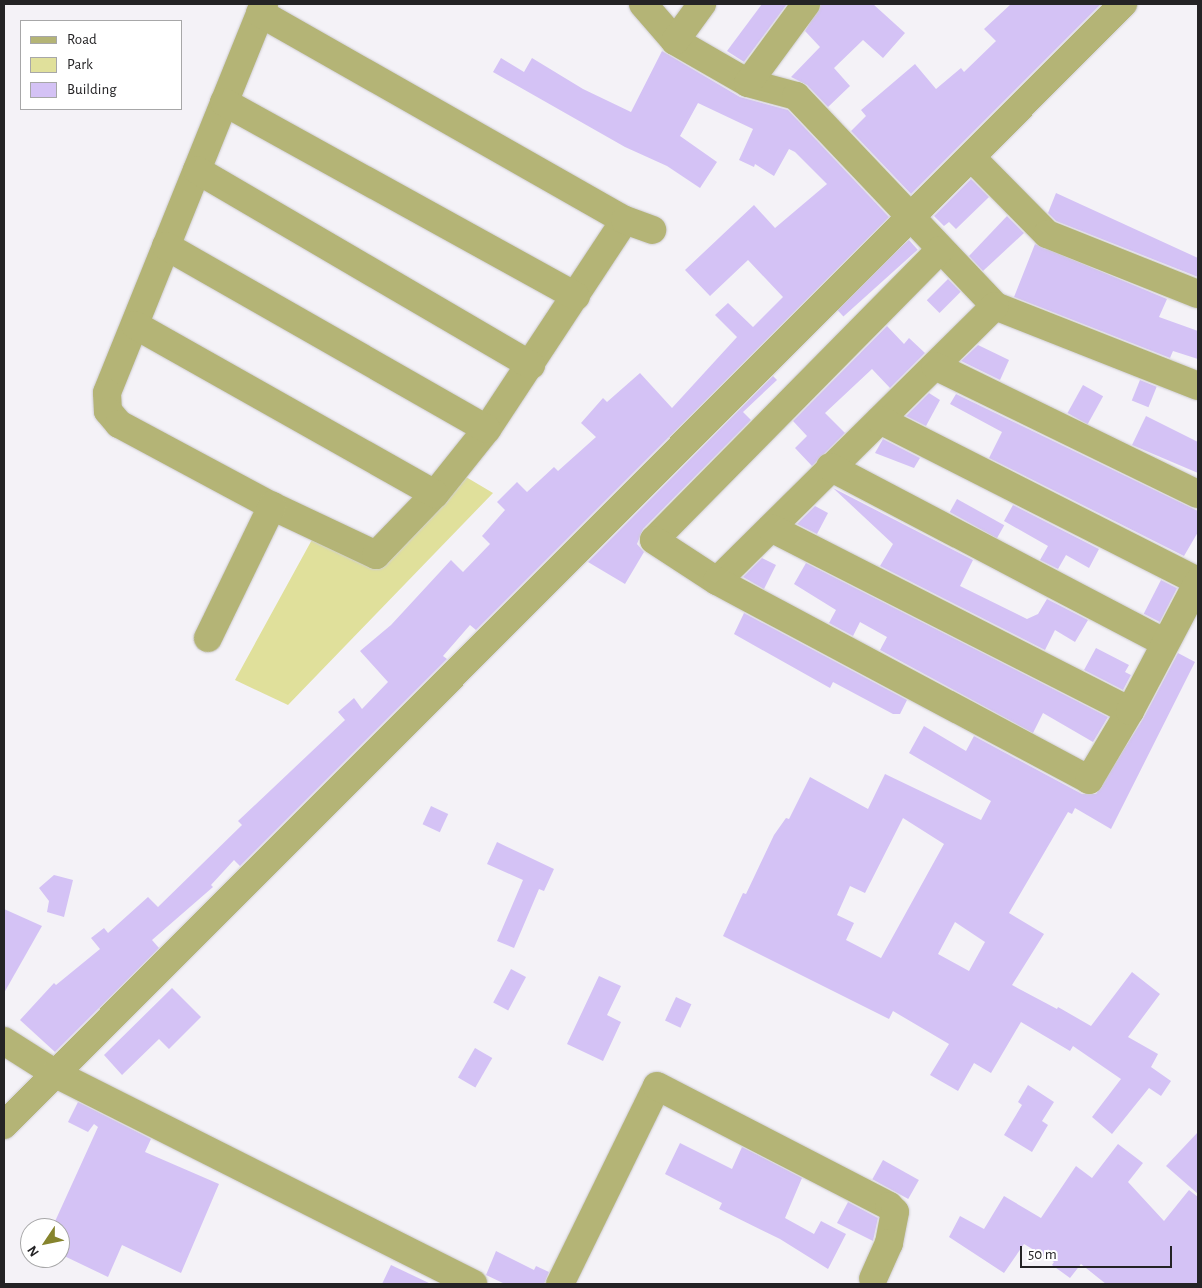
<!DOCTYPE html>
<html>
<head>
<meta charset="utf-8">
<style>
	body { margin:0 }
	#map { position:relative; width:1202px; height:1288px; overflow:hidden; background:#f4f2f7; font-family:"Alegreya Sans",sans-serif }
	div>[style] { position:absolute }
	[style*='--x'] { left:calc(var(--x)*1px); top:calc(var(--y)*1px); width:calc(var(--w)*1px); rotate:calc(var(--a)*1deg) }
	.green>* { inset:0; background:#e0e09b }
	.building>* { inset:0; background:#d4c2f5; transform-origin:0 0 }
	.roads { filter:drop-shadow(0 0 1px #cfcdd1) drop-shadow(0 0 1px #cfcdd1) }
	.minor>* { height:28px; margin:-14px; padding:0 14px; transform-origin:14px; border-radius:14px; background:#b4b476 }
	span { translate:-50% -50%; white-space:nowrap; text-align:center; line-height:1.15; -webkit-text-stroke:4px #fff; paint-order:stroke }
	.frame { position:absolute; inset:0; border:5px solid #242325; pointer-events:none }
	.legend { position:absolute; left:20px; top:20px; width:162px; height:90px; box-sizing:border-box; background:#fff; border:1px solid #a7a7a8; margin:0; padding:6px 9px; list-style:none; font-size:15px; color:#242325 }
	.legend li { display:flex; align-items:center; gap:10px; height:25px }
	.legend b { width:25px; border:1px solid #a7a7a8 }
	.north { position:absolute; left:20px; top:1218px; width:50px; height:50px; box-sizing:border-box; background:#fff; border:1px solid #a7a7a8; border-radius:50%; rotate:236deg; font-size:14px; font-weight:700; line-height:20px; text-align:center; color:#242325 }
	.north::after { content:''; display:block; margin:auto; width:18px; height:22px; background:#86842d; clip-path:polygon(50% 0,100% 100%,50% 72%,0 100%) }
	.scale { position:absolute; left:1020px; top:1246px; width:152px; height:22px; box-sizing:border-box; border:2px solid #242325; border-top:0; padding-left:6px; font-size:15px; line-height:18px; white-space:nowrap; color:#242325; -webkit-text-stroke:4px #fff; paint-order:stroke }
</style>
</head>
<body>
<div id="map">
	<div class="green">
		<i style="clip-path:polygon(466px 477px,493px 493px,288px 705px,235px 680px,314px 536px,380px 565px)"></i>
	</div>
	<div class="building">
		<i style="clip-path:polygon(762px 4px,787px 4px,744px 62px,727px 51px)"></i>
		<i style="clip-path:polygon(821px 4px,873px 4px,905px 33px,883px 58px,863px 40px,834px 68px,850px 86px,828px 107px,807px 85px,791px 77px,820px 47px,805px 31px)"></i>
		<i style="clip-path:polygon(1011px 4px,1101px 4px,911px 194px,851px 131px,866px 116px,861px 110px,915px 64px,936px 89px,961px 68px,964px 72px,996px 41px,984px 29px)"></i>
		<i style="clip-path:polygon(662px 51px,740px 97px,788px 110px,889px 217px,476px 630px,470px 625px,443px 656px,447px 659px,240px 866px,234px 860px,211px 885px,213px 887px,152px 940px,159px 948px,55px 1052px,20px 1020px,54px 983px,56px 985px,100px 949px,91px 938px,104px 928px,108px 933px,148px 897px,158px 907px,242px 825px,238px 821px,345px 720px,338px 712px,354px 698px,362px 709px,388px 682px,360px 651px,391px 625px,451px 560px,463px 572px,490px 544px,482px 536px,505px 510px,497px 502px,517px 482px,527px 492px,554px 467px,558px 471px,596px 437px,581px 423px,603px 398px,607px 402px,640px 373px,672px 408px,737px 337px,715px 315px,728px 303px,753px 327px,783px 297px,748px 260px,710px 296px,685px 270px,754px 205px,775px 228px,827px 184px,795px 152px,789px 149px,774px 176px,755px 164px,754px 167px,739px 160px,753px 129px,698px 103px,680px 136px,717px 162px,700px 188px,667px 166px,625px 147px,493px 72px,501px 58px,524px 72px,532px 58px,583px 89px,631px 112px)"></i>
		<i style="clip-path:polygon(971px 179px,989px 197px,956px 229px,949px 222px,944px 226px,934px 216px)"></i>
		<i style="clip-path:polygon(1056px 193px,1198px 258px,1198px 277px,1056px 221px,1048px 213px)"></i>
		<i style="clip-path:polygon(1007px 216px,1024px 233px,983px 271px,969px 256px)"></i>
		<i style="left:909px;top:240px;width:13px;height:100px;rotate:48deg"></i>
		<i style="clip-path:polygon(1035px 244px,1167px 299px,1159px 317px,1198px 331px,1198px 359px,1173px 351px,1170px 358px,1014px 297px)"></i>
		<i style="left:948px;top:279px;width:18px;height:30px;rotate:45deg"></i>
		<i style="clip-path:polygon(887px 326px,904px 344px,909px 338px,925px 353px,890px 388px,872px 369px,825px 413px,845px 433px,812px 466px,795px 448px,807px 436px,793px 421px)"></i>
		<i style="clip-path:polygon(978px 345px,1009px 360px,1000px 380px,961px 361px)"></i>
		<i style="clip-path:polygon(773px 376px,777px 380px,743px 412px,751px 420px,643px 529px,637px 544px,644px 552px,625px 584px,588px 562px)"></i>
		<i style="left:1140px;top:380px;width:18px;height:22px;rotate:22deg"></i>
		<i style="left:1083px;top:385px;width:23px;height:32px;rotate:29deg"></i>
		<i style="clip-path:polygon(929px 393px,940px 400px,926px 426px,906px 416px)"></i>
		<i style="clip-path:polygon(956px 394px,1198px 511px,1198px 532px,1184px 556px,989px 458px,1002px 432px,950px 404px)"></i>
		<i style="clip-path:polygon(1146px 416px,1198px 442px,1198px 473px,1132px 445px)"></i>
		<i style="clip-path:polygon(883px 439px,920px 458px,914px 468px,875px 453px)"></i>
		<i style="clip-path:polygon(833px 488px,973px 560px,960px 586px,1027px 619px,1038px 614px,1047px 599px,1088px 620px,1075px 642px,1055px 630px,1045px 650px,880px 566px,893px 544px)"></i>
		<i style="left:957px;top:499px;width:54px;height:15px;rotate:29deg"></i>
		<i style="clip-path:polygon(1013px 505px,1099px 549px,1089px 568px,1066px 555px,1058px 569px,1040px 560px,1048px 546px,1004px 521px)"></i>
		<i style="clip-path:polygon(815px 506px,828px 513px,817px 534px,797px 524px)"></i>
		<i style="clip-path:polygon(762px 558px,776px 565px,764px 589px,743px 577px)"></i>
		<i style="clip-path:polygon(806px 563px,1108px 717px,1093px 742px,1043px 713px,1033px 733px,880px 650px,887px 637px,860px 622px,853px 636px,829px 623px,836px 610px,794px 584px)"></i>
		<i style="left:1161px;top:580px;width:18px;height:38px;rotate:27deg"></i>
		<i style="clip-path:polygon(744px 613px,907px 700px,900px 714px,893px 714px,833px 682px,830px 688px,734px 634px)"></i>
		<i style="clip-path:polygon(1096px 648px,1129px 665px,1125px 672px,1131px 675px,1123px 690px,1084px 670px)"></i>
		<i style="clip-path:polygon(evenodd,1178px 653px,1195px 662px,1111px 829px,1075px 808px,1072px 814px,1068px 812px,1009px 913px,1044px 934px,1012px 985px,1057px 1009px,1058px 1007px,1091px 1026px,1132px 972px,1160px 994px,1128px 1037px,1158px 1054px,1151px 1067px,1171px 1081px,1161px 1096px,1149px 1088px,1112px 1134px,1092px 1117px,1121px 1079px,1073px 1046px,1070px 1051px,1021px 1022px,991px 1073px,974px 1063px,958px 1091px,930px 1075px,949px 1044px,893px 1011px,889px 1019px,723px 936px,743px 893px,746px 894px,774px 835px,786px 818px,789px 819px,810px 777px,868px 809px,885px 774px,981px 820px,991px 801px,909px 753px,924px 726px,966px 751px,974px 736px,1082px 794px,1096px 794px,1143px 719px,1178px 653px,903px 818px,944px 844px,881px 958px,846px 940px,854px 923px,837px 915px,850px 886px,865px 893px,903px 818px,1178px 653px,955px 922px,985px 942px,969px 971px,938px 954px,955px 922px)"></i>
		<i style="left:431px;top:806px;width:19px;height:20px;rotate:25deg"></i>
		<i style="clip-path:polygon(497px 842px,554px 869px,544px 891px,539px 889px,514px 948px,497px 941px,523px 880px,487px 864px)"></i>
		<i style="clip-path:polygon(54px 875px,73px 880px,64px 917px,47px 912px,49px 901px,39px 888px)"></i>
		<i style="clip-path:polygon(4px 909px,42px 926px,4px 993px)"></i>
		<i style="left:511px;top:969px;width:17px;height:38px;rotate:28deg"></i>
		<i style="clip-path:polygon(599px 976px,621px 986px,607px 1015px,621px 1022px,603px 1061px,567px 1044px)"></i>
		<i style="clip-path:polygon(172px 988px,201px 1017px,169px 1049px,159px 1039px,122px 1075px,104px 1055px)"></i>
		<i style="left:676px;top:997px;width:17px;height:26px;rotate:25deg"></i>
		<i style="left:475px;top:1048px;width:20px;height:34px;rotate:30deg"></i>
		<i style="clip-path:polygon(1028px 1085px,1054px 1102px,1042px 1121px,1048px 1125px,1032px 1152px,1004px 1135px,1022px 1105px,1018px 1102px)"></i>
		<i style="clip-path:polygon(78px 1102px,151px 1139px,145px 1152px,219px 1184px,181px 1273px,122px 1245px,108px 1277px,60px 1254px,60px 1228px,52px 1228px,98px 1127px,94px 1124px,88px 1132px,68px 1122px)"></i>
		<i style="clip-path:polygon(1198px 1132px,1198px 1194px,1166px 1166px)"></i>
		<i style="clip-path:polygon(680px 1143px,732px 1169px,742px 1147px,802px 1178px,785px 1218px,814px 1234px,821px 1221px,846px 1234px,828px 1269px,780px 1239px,719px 1209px,722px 1203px,665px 1174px)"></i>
		<i style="clip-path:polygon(1118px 1144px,1143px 1163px,1128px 1182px,1164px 1221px,1189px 1190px,1198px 1197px,1198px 1284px,1106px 1284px,1081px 1264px,1070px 1278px,1052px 1265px,1054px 1262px,1024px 1244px,1004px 1273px,949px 1237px,960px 1216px,984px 1229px,1004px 1196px,1041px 1218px,1076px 1166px,1092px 1178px)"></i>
		<i style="left:883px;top:1160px;width:41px;height:22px;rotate:29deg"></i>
		<i style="clip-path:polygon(848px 1202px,878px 1218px,873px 1241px,837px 1223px)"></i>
		<i style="clip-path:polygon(496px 1251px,534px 1270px,536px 1266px,549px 1272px,544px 1284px,505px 1284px,486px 1275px)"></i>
		<i style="clip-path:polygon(391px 1265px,431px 1284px,382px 1284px)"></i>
	</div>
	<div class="roads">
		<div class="minor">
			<i style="--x:264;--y:4;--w:419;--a:112"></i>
			<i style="--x:107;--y:393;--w:18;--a:87"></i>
			<i style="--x:108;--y:411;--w:17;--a:50"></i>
			<i style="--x:119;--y:424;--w:174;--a:28.2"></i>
			<i style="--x:272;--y:506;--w:115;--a:25.2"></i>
			<i style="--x:376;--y:555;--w:85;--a:-46"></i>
			<i style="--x:435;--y:494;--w:83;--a:-51.3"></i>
			<i style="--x:487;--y:429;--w:250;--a:-56.6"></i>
			<i style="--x:643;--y:4;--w:49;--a:49.1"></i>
			<i style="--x:675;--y:41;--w:84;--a:29.9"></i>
			<i style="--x:748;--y:83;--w:50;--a:15.2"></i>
			<i style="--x:796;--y:96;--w:289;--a:46.5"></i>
			<i style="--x:995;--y:306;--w:218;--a:21.5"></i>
			<i style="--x:260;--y:13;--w:420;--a:29.6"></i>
			<i style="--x:625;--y:220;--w:29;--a:20"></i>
			<i style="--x:675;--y:41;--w:46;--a:-53.9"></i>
			<i style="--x:748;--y:83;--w:98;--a:-53.7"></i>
			<i style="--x:224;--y:102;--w:402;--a:28.9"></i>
			<i style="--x:971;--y:157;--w:108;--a:45.4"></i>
			<i style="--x:1047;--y:234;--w:162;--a:21.7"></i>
			<i style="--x:197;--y:170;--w:387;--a:30.3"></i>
			<i style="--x:166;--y:246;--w:369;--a:29.7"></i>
			<i style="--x:940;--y:250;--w:407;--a:134.6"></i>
			<i style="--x:654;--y:540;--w:75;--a:33.1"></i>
			<i style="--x:717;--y:581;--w:391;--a:-44.7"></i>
			<i style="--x:135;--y:325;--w:344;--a:29.4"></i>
			<i style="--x:935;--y:366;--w:292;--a:26"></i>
			<i style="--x:880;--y:420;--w:356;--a:26.9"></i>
			<i style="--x:830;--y:467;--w:378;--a:27.7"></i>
			<i style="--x:771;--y:528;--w:403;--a:27"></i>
			<i style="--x:717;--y:581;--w:422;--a:28.1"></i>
			<i style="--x:1089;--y:780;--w:80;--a:-59.3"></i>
			<i style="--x:1130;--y:711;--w:146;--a:-62.2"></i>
			<i style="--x:208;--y:638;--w:147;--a:-64.1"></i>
			<i style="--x:4;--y:1041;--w:62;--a:32.4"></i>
			<i style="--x:56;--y:1074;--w:467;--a:26.7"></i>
			<i style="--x:4;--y:1125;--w:1584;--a:-45.05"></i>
			<i style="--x:560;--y:1284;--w:220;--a:-63.9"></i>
			<i style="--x:657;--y:1086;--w:261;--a:27.3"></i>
			<i style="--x:889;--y:1206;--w:8;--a:45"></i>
			<i style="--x:895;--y:1212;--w:32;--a:101"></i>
			<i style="--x:889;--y:1243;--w:39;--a:114"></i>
		</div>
	</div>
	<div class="frame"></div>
	<ul class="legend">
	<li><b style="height:6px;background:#b4b476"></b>Road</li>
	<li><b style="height:14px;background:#e0e09b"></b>Park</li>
	<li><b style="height:14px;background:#d4c2f5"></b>Building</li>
	</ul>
	<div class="north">N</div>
	<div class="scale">50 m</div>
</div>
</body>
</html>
